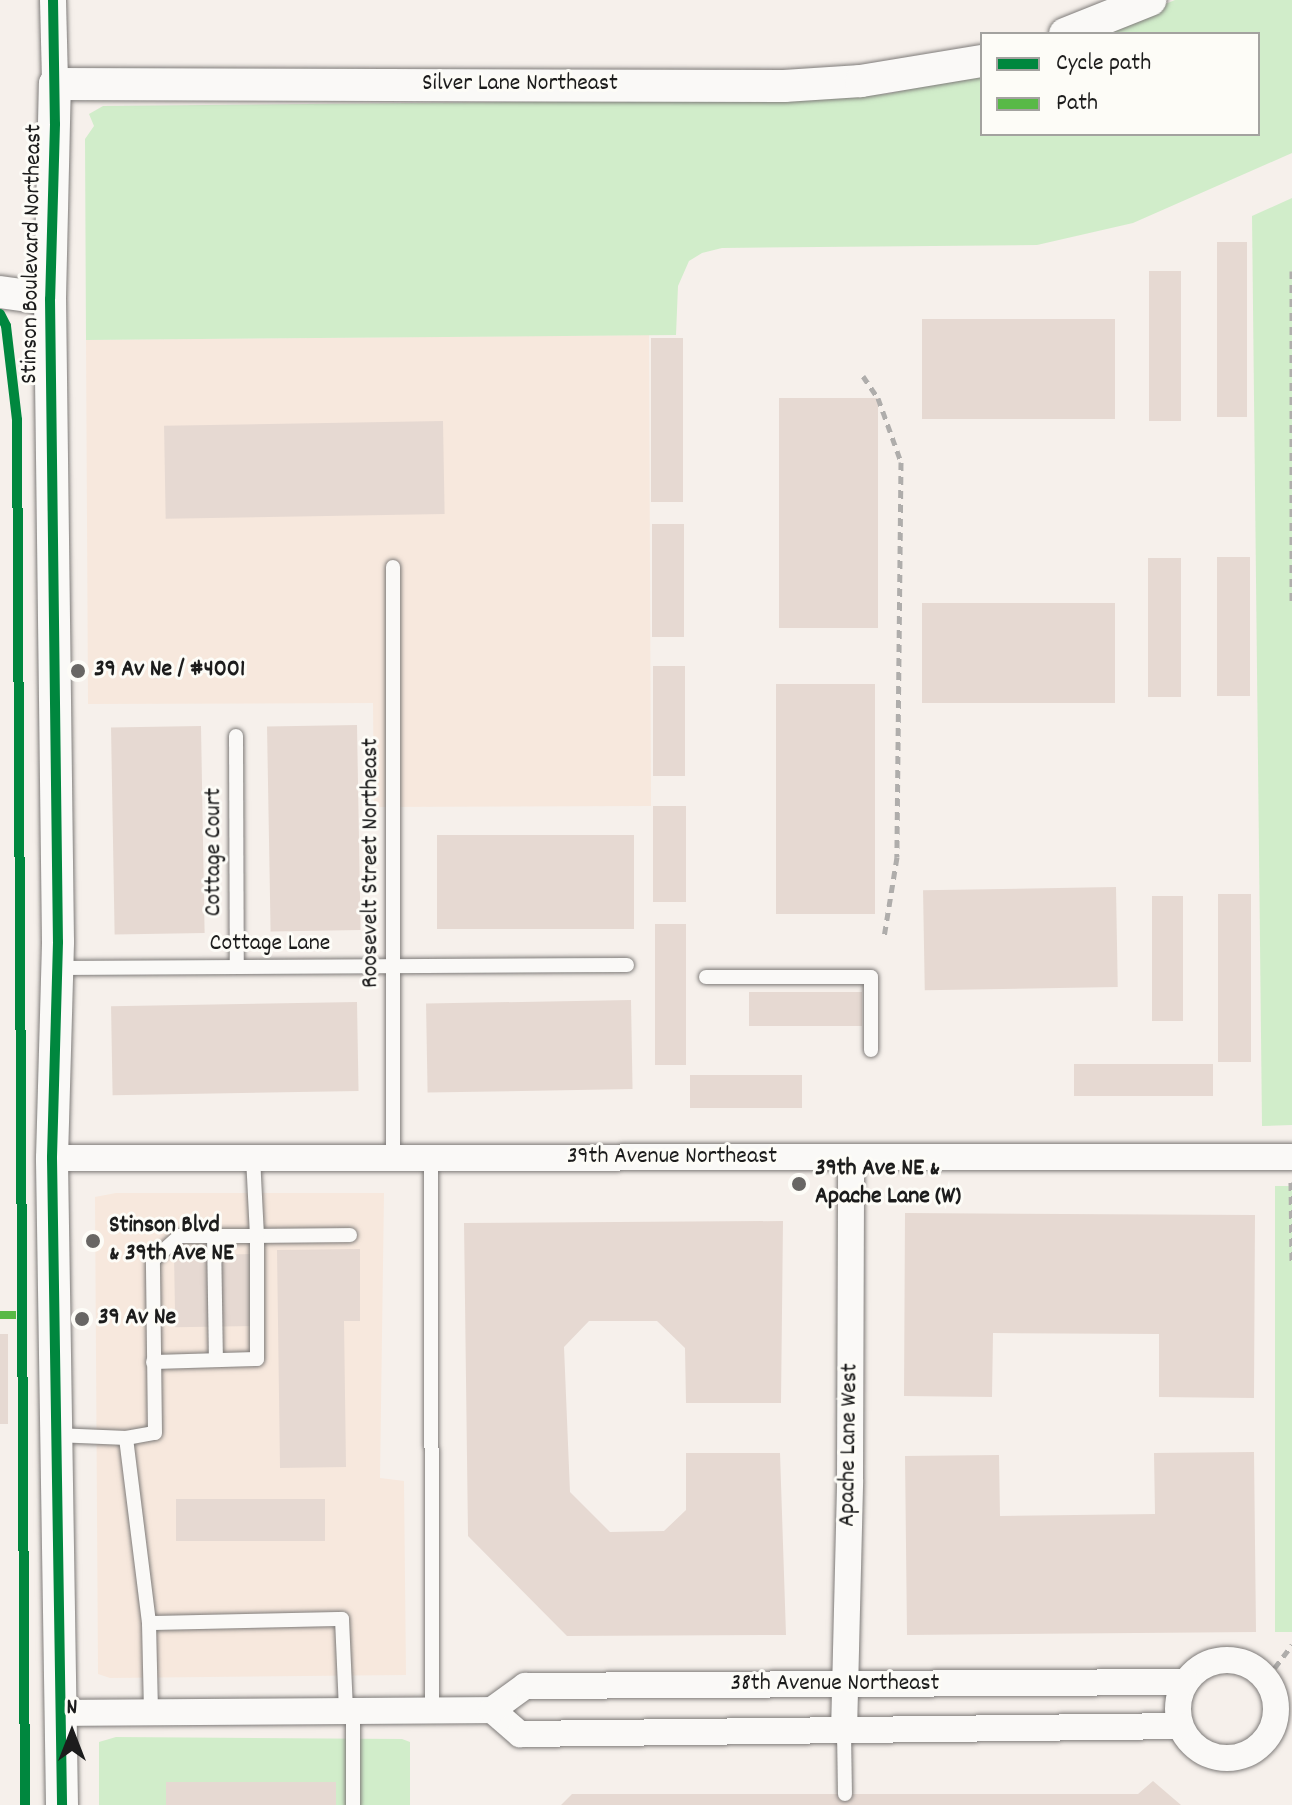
<!DOCTYPE html>
<html>
<head>
<meta charset="utf-8">
<style>
	body { margin:0 }
	#map { position:relative; width:1292px; height:1805px; overflow:hidden; background:#f6f0eb; font-family:Dekko,sans-serif }
	div>[style] { position:absolute }
	[style*='--x'] { left:calc(var(--x)*1px); top:calc(var(--y)*1px); width:calc(var(--w)*1px); rotate:calc(var(--a)*1deg) }
	.built>* { inset:0; background:#f7e8dd }
	.green>* { inset:0; background:#d1edca; transform-origin:0 0 }
	.building>* { inset:0; background:#e6d9d2; transform-origin:0 0 }
	.path>* { height:5px; margin-top:-2.5px; transform-origin:0; background:repeating-linear-gradient(90deg,#afadab 0 8px,transparent 0 14px) }
	.roads { filter:drop-shadow(0 0 2px #7e7b79) drop-shadow(0 0 2px #7e7b79) }
	.service>* { height:14px; margin:-7px; padding:0 7px; transform-origin:7px; border-radius:7px; background:#faf9f7 }
	.minor>* { height:26px; margin:-13px; padding:0 13px; transform-origin:13px; border-radius:13px; background:#faf9f7 }
	.minor>.ring { margin:-13px; padding:0; box-sizing:content-box; background:none; border:26px solid #faf9f7; border-radius:50% }
	.tertiary>* { height:32px; margin:-16px; padding:0 16px; transform-origin:16px; border-radius:16px; background:#faf9f7 }
	.quiet>* { height:8px; margin-top:-4px; transform-origin:0; background:repeating-linear-gradient(90deg,#58b947 0 16px,transparent 0 24px) }
	.cycleway>* { height:10px; margin:-5px; padding:0 5px; transform-origin:5px; border-radius:5px; background:#00873e }
	.dots>* { width:22px; height:22px; translate:-50% -50%; box-sizing:border-box; border:4px solid #fdfcf7; border-radius:50% }
	span { translate:-50% -50%; white-space:nowrap; text-align:center; line-height:1.15; -webkit-text-stroke:6px #fdfcf7; paint-order:stroke }
	.street-label { font-size:24px; color:#1c1c1c }
	.poi-label { font-size:24px; color:#1c1c1c; font-weight:700 }
	.left { translate:0 -50%; text-align:left }
	.legend { position:absolute; left:980px; top:32px; width:280px; height:104px; box-sizing:border-box; background:#fdfcf7; border:2px solid #a3a29f; margin:0; padding:10px 14px; list-style:none; font-size:24px; color:#1c1c1c }
	.legend li { display:flex; align-items:center; gap:16px; height:40px }
	.legend b { width:40px; border:2px solid #a3a29f }
	.north { position:absolute; left:32px; top:1693px; width:80px; height:80px; -webkit-text-stroke:6px #fdfcf7; paint-order:stroke; rotate:0deg; font-size:22px; font-weight:700; line-height:32px; text-align:center; color:#1c1c1c }
	.north::after { content:''; display:block; margin:auto; width:28px; height:36px; background:#1c1c1c; clip-path:polygon(50% 0,100% 100%,50% 72%,0 100%) }
</style>
</head>
<body>
<div id="map">
	<div class="built">
		<i style="clip-path:polygon(649px 335px,651px 806px,374px 807px,373px 703px,88px 704px,86px 340px)"></i>
		<i style="clip-path:polygon(116px 1193px,384px 1193px,380px 1478px,404px 1481px,406px 1675px,110px 1678px,98px 1674px,95px 1197px)"></i>
	</div>
	<div class="green">
		<i style="clip-path:polygon(1175px 0,1292px 0,1292px 153px,1133px 223px,1037px 245px,722px 248px,702px 253px,689px 261px,678px 286px,676px 335px,86px 340px,85px 139px,94px 126px,89px 114px,103px 106px,814px 99px,887px 94px,982px 73px,982px 134px,1258px 134px,1258px 34px,1093px 34px)"></i>
		<i style="clip-path:polygon(1292px 198px,1292px 1125px,1262px 1126px,1252px 216px)"></i>
		<i style="left:1292px;top:1186px;width:446px;height:17px;rotate:90deg"></i>
		<i style="clip-path:polygon(116px 1737px,402px 1739px,410px 1742px,410px 1805px,99px 1805px,99px 1742px)"></i>
	</div>
	<div class="building">
		<i style="left:1217px;top:242px;width:30px;height:175px"></i>
		<i style="left:1149px;top:271px;width:32px;height:150px"></i>
		<i style="left:922px;top:319px;width:193px;height:100px"></i>
		<i style="left:651px;top:338px;width:32px;height:164px"></i>
		<i style="left:779px;top:398px;width:99px;height:230px"></i>
		<i style="left:443px;top:421px;width:93px;height:279px;rotate:89deg"></i>
		<i style="left:652px;top:524px;width:32px;height:113px"></i>
		<i style="left:1217px;top:557px;width:33px;height:139px"></i>
		<i style="left:1148px;top:558px;width:33px;height:139px"></i>
		<i style="left:1115px;top:603px;width:100px;height:193px;rotate:90deg"></i>
		<i style="left:653px;top:666px;width:32px;height:110px"></i>
		<i style="left:776px;top:684px;width:99px;height:230px"></i>
		<i style="left:357px;top:725px;width:205px;height:90px;rotate:89deg"></i>
		<i style="left:201px;top:726px;width:207px;height:90px;rotate:89deg"></i>
		<i style="left:653px;top:806px;width:33px;height:96px"></i>
		<i style="left:437px;top:835px;width:197px;height:94px"></i>
		<i style="left:1116px;top:887px;width:100px;height:193px;rotate:89deg"></i>
		<i style="left:1218px;top:894px;width:33px;height:168px"></i>
		<i style="left:1152px;top:896px;width:31px;height:125px"></i>
		<i style="left:655px;top:924px;width:31px;height:141px"></i>
		<i style="left:749px;top:992px;width:113px;height:34px"></i>
		<i style="left:631px;top:1000px;width:89px;height:205px;rotate:89deg"></i>
		<i style="left:357px;top:1002px;width:89px;height:246px;rotate:89deg"></i>
		<i style="left:1074px;top:1064px;width:139px;height:32px"></i>
		<i style="left:690px;top:1075px;width:112px;height:33px"></i>
		<i style="clip-path:polygon(905px 1213px,1255px 1215px,1254px 1398px,1159px 1397px,1159px 1334px,993px 1333px,992px 1397px,904px 1396px)"></i>
		<i style="clip-path:polygon(783px 1221px,781px 1403px,686px 1403px,685px 1348px,657px 1321px,589px 1321px,564px 1347px,570px 1492px,610px 1532px,664px 1531px,686px 1510px,686px 1453px,780px 1453px,786px 1635px,567px 1636px,468px 1536px,464px 1223px)"></i>
		<i style="clip-path:polygon(360px 1249px,360px 1321px,344px 1321px,346px 1467px,280px 1468px,277px 1250px)"></i>
		<i style="left:253px;top:1254px;width:72px;height:79px;rotate:89deg"></i>
		<i style="left:0;top:1334px;width:8px;height:90px"></i>
		<i style="clip-path:polygon(1254px 1452px,1256px 1632px,907px 1635px,905px 1456px,999px 1455px,1000px 1516px,1155px 1514px,1154px 1453px)"></i>
		<i style="left:325px;top:1499px;width:42px;height:149px;rotate:90deg"></i>
		<i style="clip-path:polygon(1153px 1781px,1181px 1805px,561px 1805px,572px 1794px,1138px 1794px)"></i>
		<i style="left:336px;top:1782px;width:23px;height:170px;rotate:90deg"></i>
	</div>
	<div class="path">
		<i style="--x:1292;--y:271;--w:330;--a:90"></i>
		<i style="--x:863;--y:376;--w:27;--a:56"></i>
		<i style="--x:878;--y:398;--w:68;--a:70.2"></i>
		<i style="--x:901;--y:462;--w:395;--a:90.6"></i>
		<i style="--x:897;--y:857;--w:81;--a:99.2"></i>
		<i style="--x:1291;--y:1182;--w:81;--a:89.3"></i>
		<i style="--x:1266;--y:1679;--w:43;--a:-52.6"></i>
	</div>
	<div class="roads">
		<div class="service">
			<i style="--x:393;--y:567;--w:591;--a:90"></i>
			<i style="--x:236;--y:736;--w:231;--a:89.8"></i>
			<i style="--x:58;--y:968;--w:569;--a:-0.3"></i>
			<i style="--x:706;--y:977;--w:165;--a:0"></i>
			<i style="--x:871;--y:977;--w:73;--a:90"></i>
			<i style="--x:431;--y:1158;--w:552;--a:89.9"></i>
			<i style="--x:214;--y:1236;--w:124;--a:89.1"></i>
			<i style="--x:153;--y:1362;--w:104;--a:-1.7"></i>
			<i style="--x:257;--y:1359;--w:123;--a:-90"></i>
			<i style="--x:257;--y:1236;--w:93;--a:-0.6"></i>
			<i style="--x:56;--y:1435;--w:70;--a:2.5"></i>
			<i style="--x:126;--y:1438;--w:186;--a:82.9"></i>
			<i style="--x:149;--y:1623;--w:88;--a:88.7"></i>
			<i style="--x:126;--y:1438;--w:29;--a:-10"></i>
			<i style="--x:155;--y:1433;--w:173;--a:-90.7"></i>
			<i style="--x:153;--y:1260;--w:36;--a:-42"></i>
			<i style="--x:180;--y:1236;--w:77;--a:0"></i>
			<i style="--x:257;--y:1236;--w:78;--a:-92.9"></i>
			<i style="--x:149;--y:1623;--w:193;--a:-1.2"></i>
			<i style="--x:342;--y:1619;--w:91;--a:87.5"></i>
			<i style="--x:844;--y:1732;--w:62;--a:89.1"></i>
			<i style="--x:353;--y:1805;--w:95;--a:-90"></i>
		</div>
		<div class="minor">
			<i style="--x:53;--y:0;--w:84;--a:88.6"></i>
			<i style="--x:52;--y:1158;--w:1240;--a:-0.05"></i>
			<i class="ring" style="left:1178px;top:1660px;width:72px;height:72px"></i>
			<i style="--x:492;--y:1710;--w:37;--a:41"></i>
			<i style="--x:520;--y:1734;--w:660;--a:-0.69"></i>
			<i style="--x:61;--y:1713;--w:431;--a:-0.4"></i>
			<i style="--x:492;--y:1710;--w:41;--a:-36"></i>
			<i style="--x:525;--y:1686;--w:661;--a:-0.35"></i>
			<i style="--x:844;--y:1732;--w:252;--a:-88.6"></i>
			<i style="--x:850;--y:1480;--w:322;--a:-89.8"></i>
		</div>
		<div class="tertiary">
			<i style="--x:1065;--y:34;--w:92;--a:-21.8"></i>
			<i style="--x:0;--y:292;--w:50;--a:8"></i>
			<i style="--x:62;--y:1805;--w:647;--a:-90.89"></i>
			<i style="--x:52;--y:1158;--w:216;--a:-88.4"></i>
			<i style="--x:58;--y:942;--w:643;--a:-90.71"></i>
			<i style="--x:50;--y:299;--w:215;--a:-88.7"></i>
			<i style="--x:55;--y:84;--w:729;--a:0.16"></i>
			<i style="--x:784;--y:86;--w:77;--a:-3.7"></i>
			<i style="--x:861;--y:81;--w:123;--a:-9.4"></i>
		</div>
	</div>
	<div class="quiet">
		<i style="--x:0;--y:1315;--w:23;--a:0"></i>
	</div>
	<div class="cycleway">
		<i style="--x:53;--y:0;--w:124;--a:89.1"></i>
		<i style="--x:55;--y:124;--w:175;--a:91.6"></i>
		<i style="--x:50;--y:299;--w:643;--a:89.29"></i>
		<i style="--x:58;--y:942;--w:216;--a:91.6"></i>
		<i style="--x:52;--y:1158;--w:647;--a:89.11"></i>
		<i style="--x:0;--y:314;--w:13;--a:63"></i>
		<i style="--x:6;--y:326;--w:95;--a:83.3"></i>
		<i style="--x:17;--y:420;--w:1385;--a:89.67"></i>
	</div>
	<div class="dots">
		<i style="left:78px;top:671px;background:#686664"></i>
		<i style="left:799px;top:1184px;background:#686664"></i>
		<i style="left:93px;top:1241px;background:#686664"></i>
		<i style="left:82px;top:1319px;background:#686664"></i>
	</div>
	<div class="street-label">
		<span style="left:520px;top:85px">Silver Lane Northeast</span>
		<span style="left:33px;top:254px;rotate:-89deg">Stinson Boulevard Northeast</span>
		<span style="left:215px;top:852px;rotate:-90deg">Cottage Court</span>
		<span style="left:372px;top:863px;rotate:-90deg">Roosevelt Street Northeast</span>
		<span style="left:270px;top:945px">Cottage Lane</span>
		<span style="left:672px;top:1158px">39th Avenue Northeast</span>
		<span style="left:850px;top:1445px;rotate:-89deg">Apache Lane West</span>
		<span style="left:835px;top:1685px">38th Avenue Northeast</span>
	</div>
	<div class="poi-label">
		<span class="left" style="left:94px;top:671px">39 Av Ne / #4001</span>
		<span class="left" style="left:815px;top:1184px">39th Ave NE &amp;<br>Apache Lane (W)</span>
		<span class="left" style="left:109px;top:1241px">Stinson Blvd<br>&amp; 39th Ave NE</span>
		<span class="left" style="left:98px;top:1319px">39 Av Ne</span>
	</div>
	<ul class="legend">
	<li><b style="height:10px;background:#00873e"></b>Cycle path</li>
	<li><b style="height:10px;background:#58b947"></b>Path</li>
	</ul>
	<div class="north">N</div>
</div>
</body>
</html>
